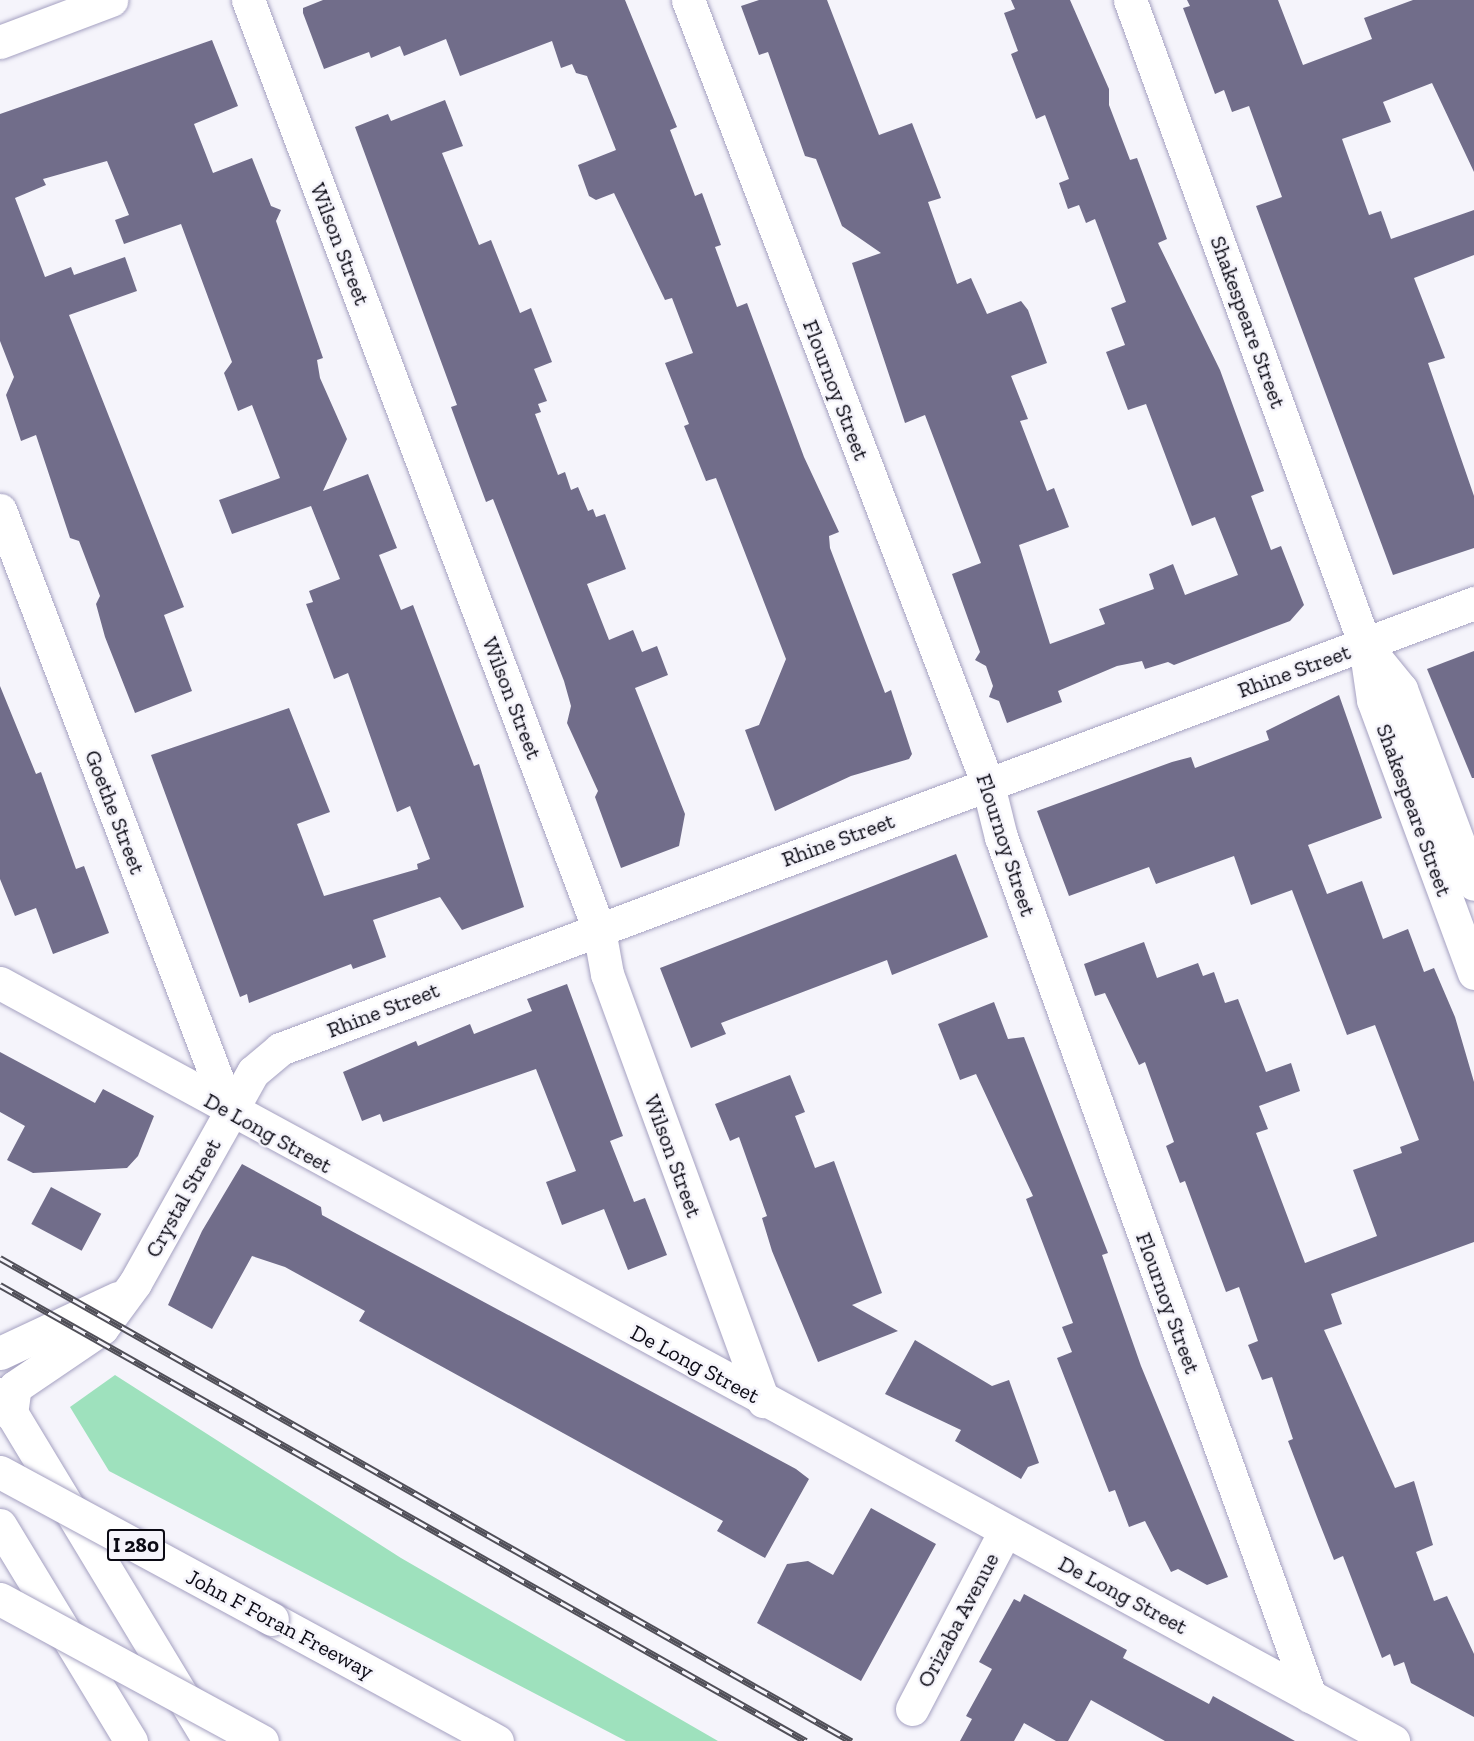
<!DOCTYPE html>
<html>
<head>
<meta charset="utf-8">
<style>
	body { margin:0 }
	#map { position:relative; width:1474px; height:1741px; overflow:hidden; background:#f5f4fb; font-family:"Zilla Slab",serif }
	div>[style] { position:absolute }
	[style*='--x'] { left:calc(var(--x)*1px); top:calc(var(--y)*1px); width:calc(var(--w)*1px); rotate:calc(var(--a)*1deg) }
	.green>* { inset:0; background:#9ee1bd }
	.building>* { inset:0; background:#716d8a; transform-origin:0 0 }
	.roads { filter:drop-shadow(0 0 2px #a5a1c1) drop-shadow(0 0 2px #a5a1c1) }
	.minor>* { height:33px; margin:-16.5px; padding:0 16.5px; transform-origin:16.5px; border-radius:16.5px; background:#fff }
	.major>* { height:33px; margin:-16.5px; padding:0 16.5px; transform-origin:16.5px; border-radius:16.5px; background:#fff }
	.highway>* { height:33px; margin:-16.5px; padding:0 16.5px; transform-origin:16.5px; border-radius:16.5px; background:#fff }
	.rail>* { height:7px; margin-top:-3.5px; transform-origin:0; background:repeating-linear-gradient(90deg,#f5f4fb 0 14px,#504f58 0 28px); box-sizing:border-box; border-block:2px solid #504f58 }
	.bridges { filter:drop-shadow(0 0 2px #a5a1c1) drop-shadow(0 0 2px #a5a1c1) }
	.highway-bridge>* { height:33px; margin:-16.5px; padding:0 16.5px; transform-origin:16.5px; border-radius:16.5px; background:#fff }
	span { translate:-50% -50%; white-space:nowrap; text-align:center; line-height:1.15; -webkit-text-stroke:5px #f5f4fb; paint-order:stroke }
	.shield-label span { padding:2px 4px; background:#f5f4fb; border:2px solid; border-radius:4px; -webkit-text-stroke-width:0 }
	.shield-label { font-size:21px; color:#0b0a14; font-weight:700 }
	.street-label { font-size:22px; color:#0b0a14 }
</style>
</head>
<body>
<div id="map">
	<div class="green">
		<i style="clip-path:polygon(115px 1375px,401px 1558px,718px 1741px,626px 1741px,109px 1471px,70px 1407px)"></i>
	</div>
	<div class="building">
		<i style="clip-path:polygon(323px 0,625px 0,677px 127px,670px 130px,695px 196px,702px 193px,721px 245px,715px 247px,737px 307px,747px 303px,804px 457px,839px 532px,829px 536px,830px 548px,885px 693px,891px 690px,912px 754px,909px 759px,851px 776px,775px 811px,745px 730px,759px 725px,786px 659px,716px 478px,706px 481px,684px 426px,689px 424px,665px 363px,693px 353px,672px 298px,665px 300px,614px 193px,596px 200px,589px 196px,578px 165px,616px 150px,587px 76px,576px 73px,572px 64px,561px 68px,552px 41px,460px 76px,446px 39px,404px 56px,400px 46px,371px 58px,369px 52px,324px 69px,303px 13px,303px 8px)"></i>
		<i style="clip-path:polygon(759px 0,827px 0,879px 135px,912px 123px,941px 198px,928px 202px,957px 284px,971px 278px,987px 314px,1021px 301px,1028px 310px,1047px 363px,1011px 376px,1028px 419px,1020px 421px,1047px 491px,1054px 488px,1069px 527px,1019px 545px,1050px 644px,1105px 624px,1099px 609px,1154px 589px,1149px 574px,1173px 564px,1185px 595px,1238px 575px,1215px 517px,1192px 526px,1146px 404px,1128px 410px,1106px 352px,1125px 345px,1111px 308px,1126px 302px,1095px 219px,1086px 223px,1079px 205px,1068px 209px,1059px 183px,1069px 179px,1045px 115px,1036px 119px,1011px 54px,1018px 51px,1004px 13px,1015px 9px,1011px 0,1070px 0,1109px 89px,1109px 105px,1130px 160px,1137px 158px,1167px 239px,1158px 243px,1220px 370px,1264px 491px,1251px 496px,1271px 550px,1281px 546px,1304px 605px,1290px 621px,1174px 665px,1168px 662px,1145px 669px,1142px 661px,1117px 666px,1058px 691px,1062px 702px,1007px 723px,999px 701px,989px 697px,993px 686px,986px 666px,975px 660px,980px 652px,952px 574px,981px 563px,925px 415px,905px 423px,852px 263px,881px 253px,842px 226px,816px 159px,805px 156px,768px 52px,759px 55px,741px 6px)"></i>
		<i style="clip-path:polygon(1187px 0,1278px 0,1303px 65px,1372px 39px,1364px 18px,1413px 0,1474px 0,1474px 172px,1432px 83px,1383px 102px,1391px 122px,1342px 139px,1369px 215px,1381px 211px,1391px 239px,1474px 210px,1474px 255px,1414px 278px,1445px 358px,1428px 363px,1474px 496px,1474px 548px,1393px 575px,1256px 206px,1282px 197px,1249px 106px,1232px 112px,1224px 90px,1215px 94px,1183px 8px,1190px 6px)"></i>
		<i style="clip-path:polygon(212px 40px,238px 106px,194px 124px,213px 173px,252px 158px,271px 206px,281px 210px,276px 221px,323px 358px,317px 360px,320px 378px,347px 439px,323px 491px,368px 474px,397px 548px,379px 555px,401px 610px,413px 605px,474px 766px,479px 764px,524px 907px,462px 930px,440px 897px,373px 920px,386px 957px,353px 969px,351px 964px,249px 1003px,247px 994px,240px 997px,151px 755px,289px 708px,330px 812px,297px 824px,324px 896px,418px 869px,417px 864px,430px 859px,410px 806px,397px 812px,348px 673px,334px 679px,306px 604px,313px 602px,309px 591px,340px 579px,311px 506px,232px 534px,219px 500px,280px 478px,252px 405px,238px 411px,224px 373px,232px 362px,181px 224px,124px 244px,115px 220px,129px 215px,107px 161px,43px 179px,46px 185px,15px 198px,45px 277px,71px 267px,74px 275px,125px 257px,137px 291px,69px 315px,184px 607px,164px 615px,192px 691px,135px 713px,105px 637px,96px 604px,100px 596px,79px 541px,70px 538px,36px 435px,21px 441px,6px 395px,14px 377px,0 341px,0 114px)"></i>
		<i style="clip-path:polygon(445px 100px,463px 146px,442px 153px,479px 245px,491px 240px,520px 313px,531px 308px,552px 362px,534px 369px,547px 401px,538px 404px,541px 412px,535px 414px,558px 475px,565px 472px,571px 490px,578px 487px,588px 511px,593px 509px,596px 517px,605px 514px,626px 569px,587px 584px,609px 640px,633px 630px,642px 652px,657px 646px,668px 675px,635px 688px,685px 814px,679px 846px,621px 868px,595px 797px,598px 791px,567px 723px,571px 706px,564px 681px,493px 499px,486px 502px,470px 459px,451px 407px,457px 405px,355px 127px,388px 114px,391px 121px)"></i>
		<i style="clip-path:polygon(1474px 651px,1474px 778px,1472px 778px,1427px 669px)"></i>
		<i style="clip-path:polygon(0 686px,36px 774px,41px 772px,76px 869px,84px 866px,109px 933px,53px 954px,36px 908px,15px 916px,0 879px)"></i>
		<i style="clip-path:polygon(1339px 695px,1382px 818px,1308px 845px,1327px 894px,1362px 881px,1383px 939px,1408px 929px,1424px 972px,1434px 968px,1455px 1017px,1474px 1082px,1474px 1242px,1331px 1294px,1342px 1324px,1324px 1330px,1395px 1488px,1414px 1481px,1433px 1545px,1416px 1552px,1434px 1601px,1447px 1596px,1474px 1654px,1474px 1717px,1411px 1683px,1404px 1662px,1394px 1666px,1390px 1654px,1382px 1658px,1343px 1556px,1334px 1560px,1317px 1517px,1288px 1441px,1293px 1439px,1272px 1377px,1262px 1380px,1248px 1345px,1258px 1341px,1239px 1287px,1226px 1292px,1185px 1181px,1180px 1183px,1166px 1146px,1174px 1142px,1145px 1062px,1139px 1065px,1105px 993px,1095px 996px,1084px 964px,1144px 942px,1157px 978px,1198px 963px,1203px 976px,1214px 972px,1225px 1003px,1238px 999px,1266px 1072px,1291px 1063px,1300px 1091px,1259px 1106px,1268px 1129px,1256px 1133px,1305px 1263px,1377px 1236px,1353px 1170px,1402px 1153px,1400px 1147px,1419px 1140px,1375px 1025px,1347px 1035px,1292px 890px,1251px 905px,1234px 856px,1156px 884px,1149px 867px,1069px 896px,1037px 811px,1172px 762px,1191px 757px,1195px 768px,1269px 740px,1266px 731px)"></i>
		<i style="clip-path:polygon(956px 854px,988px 937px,892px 975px,887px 960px,721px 1023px,726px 1034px,691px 1048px,660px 968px)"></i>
		<i style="clip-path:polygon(567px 984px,623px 1136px,610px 1141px,634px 1202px,645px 1198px,667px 1255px,628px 1270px,604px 1209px,562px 1225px,546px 1182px,576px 1171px,536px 1069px,383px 1122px,380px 1114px,362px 1121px,343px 1072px,416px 1041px,418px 1046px,470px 1024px,474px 1034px,532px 1011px,527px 999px)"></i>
		<i style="clip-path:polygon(994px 1002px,1008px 1039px,1024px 1037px,1108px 1253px,1102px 1255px,1141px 1366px,1228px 1577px,1207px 1585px,1178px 1569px,1171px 1572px,1145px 1521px,1129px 1527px,1115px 1490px,1109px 1492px,1057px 1358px,1072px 1352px,1062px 1327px,1073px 1323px,1026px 1199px,1033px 1196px,976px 1074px,960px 1080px,938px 1024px)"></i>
		<i style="clip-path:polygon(0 1052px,95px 1103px,103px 1089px,154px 1116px,138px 1156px,127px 1168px,33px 1173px,7px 1160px,25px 1126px,0 1112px)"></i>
		<i style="clip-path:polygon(790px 1075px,805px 1112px,795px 1116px,815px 1168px,834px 1161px,882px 1293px,852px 1305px,898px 1331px,818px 1362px,772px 1251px,762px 1218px,767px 1216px,739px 1137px,730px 1141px,715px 1104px)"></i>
		<i style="clip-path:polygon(242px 1164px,321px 1207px,322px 1215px,357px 1234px,796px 1469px,809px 1479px,765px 1558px,717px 1531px,723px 1521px,359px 1321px,365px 1311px,285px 1267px,252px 1256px,212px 1329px,168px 1305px,202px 1231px)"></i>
		<i style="left:51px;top:1187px;width:57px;height:42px;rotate:28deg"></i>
		<i style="clip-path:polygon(915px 1340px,992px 1386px,1009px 1380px,1039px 1463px,1028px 1467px,1021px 1479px,955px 1441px,961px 1430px,885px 1394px)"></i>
		<i style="clip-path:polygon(871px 1508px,936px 1544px,861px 1681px,757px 1623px,787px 1564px,808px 1561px,833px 1575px)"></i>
		<i style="clip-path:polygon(1024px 1594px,1127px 1650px,1123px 1658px,1209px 1704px,1213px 1696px,1295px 1741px,1165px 1741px,1091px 1700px,1068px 1741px,1056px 1741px,1024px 1723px,1014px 1741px,960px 1741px,972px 1719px,966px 1716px,992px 1669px,979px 1662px,1014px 1599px,1020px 1602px)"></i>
	</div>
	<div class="roads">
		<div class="minor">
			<i style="--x:248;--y:0;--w:994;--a:69.32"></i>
			<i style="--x:599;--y:930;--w:45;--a:79.7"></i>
			<i style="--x:607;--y:974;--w:455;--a:69.9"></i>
			<i style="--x:688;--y:0;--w:840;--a:69.08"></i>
			<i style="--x:988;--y:785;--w:54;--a:76"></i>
			<i style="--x:1001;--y:837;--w:913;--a:70.22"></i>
			<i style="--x:1130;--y:0;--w:686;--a:69.98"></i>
			<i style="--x:1365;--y:645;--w:56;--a:81.7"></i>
			<i style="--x:1373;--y:700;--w:291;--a:69.7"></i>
			<i style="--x:0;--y:510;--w:645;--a:69.12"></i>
			<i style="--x:1365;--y:645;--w:57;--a:50.7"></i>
			<i style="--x:1401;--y:689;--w:208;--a:69.5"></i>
			<i style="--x:0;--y:983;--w:1586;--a:28.55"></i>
			<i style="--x:135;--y:1283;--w:242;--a:-60.8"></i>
			<i style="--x:253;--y:1072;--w:35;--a:-40"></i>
			<i style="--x:280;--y:1049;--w:1275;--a:-20.48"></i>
			<i style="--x:912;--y:1709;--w:201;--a:-62.4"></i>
		</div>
		<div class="major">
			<i style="--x:0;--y:42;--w:119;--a:-20.7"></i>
			<i style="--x:0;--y:1353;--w:130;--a:-25"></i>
			<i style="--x:0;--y:1394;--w:405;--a:58.9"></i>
			<i style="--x:11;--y:1414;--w:27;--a:-82"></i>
			<i style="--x:15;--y:1387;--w:105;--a:-34.1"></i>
			<i style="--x:102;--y:1328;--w:56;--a:-53.7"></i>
			<i style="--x:0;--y:1525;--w:253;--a:58.8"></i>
		</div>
		<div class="highway">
			<i style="--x:272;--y:1619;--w:256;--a:28.5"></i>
		</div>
	</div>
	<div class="rail">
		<i style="--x:0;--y:1258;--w:979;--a:29.58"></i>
		<i style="--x:0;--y:1285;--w:926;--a:29.5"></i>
	</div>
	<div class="bridges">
		<div class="highway-bridge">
			<i style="--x:0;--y:1472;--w:309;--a:28.4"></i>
			<i style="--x:0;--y:1599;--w:298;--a:28.5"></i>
		</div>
	</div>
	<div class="shield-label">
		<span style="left:136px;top:1545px">I 280</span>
	</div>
	<div class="street-label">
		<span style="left:340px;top:244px;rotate:69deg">Wilson Street</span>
		<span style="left:1248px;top:322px;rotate:70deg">Shakespeare Street</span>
		<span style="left:836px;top:390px;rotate:69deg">Flournoy Street</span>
		<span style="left:1294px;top:671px;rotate:-20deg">Rhine Street</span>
		<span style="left:512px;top:698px;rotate:69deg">Wilson Street</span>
		<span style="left:1414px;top:810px;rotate:70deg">Shakespeare Street</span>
		<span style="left:115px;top:812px;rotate:69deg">Goethe Street</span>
		<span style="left:838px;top:840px;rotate:-20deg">Rhine Street</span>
		<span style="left:1006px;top:845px;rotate:72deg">Flournoy Street</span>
		<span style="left:383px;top:1010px;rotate:-21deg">Rhine Street</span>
		<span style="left:268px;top:1133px;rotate:29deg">De Long Street</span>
		<span style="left:673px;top:1156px;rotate:70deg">Wilson Street</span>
		<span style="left:183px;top:1198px;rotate:-61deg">Crystal Street</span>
		<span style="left:1168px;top:1303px;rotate:70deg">Flournoy Street</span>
		<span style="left:695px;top:1364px;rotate:28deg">De Long Street</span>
		<span style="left:1123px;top:1595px;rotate:28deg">De Long Street</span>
		<span style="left:958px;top:1620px;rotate:-62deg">Orizaba Avenue</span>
		<span style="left:280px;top:1624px;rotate:28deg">John F Foran Freeway</span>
	</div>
</div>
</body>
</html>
